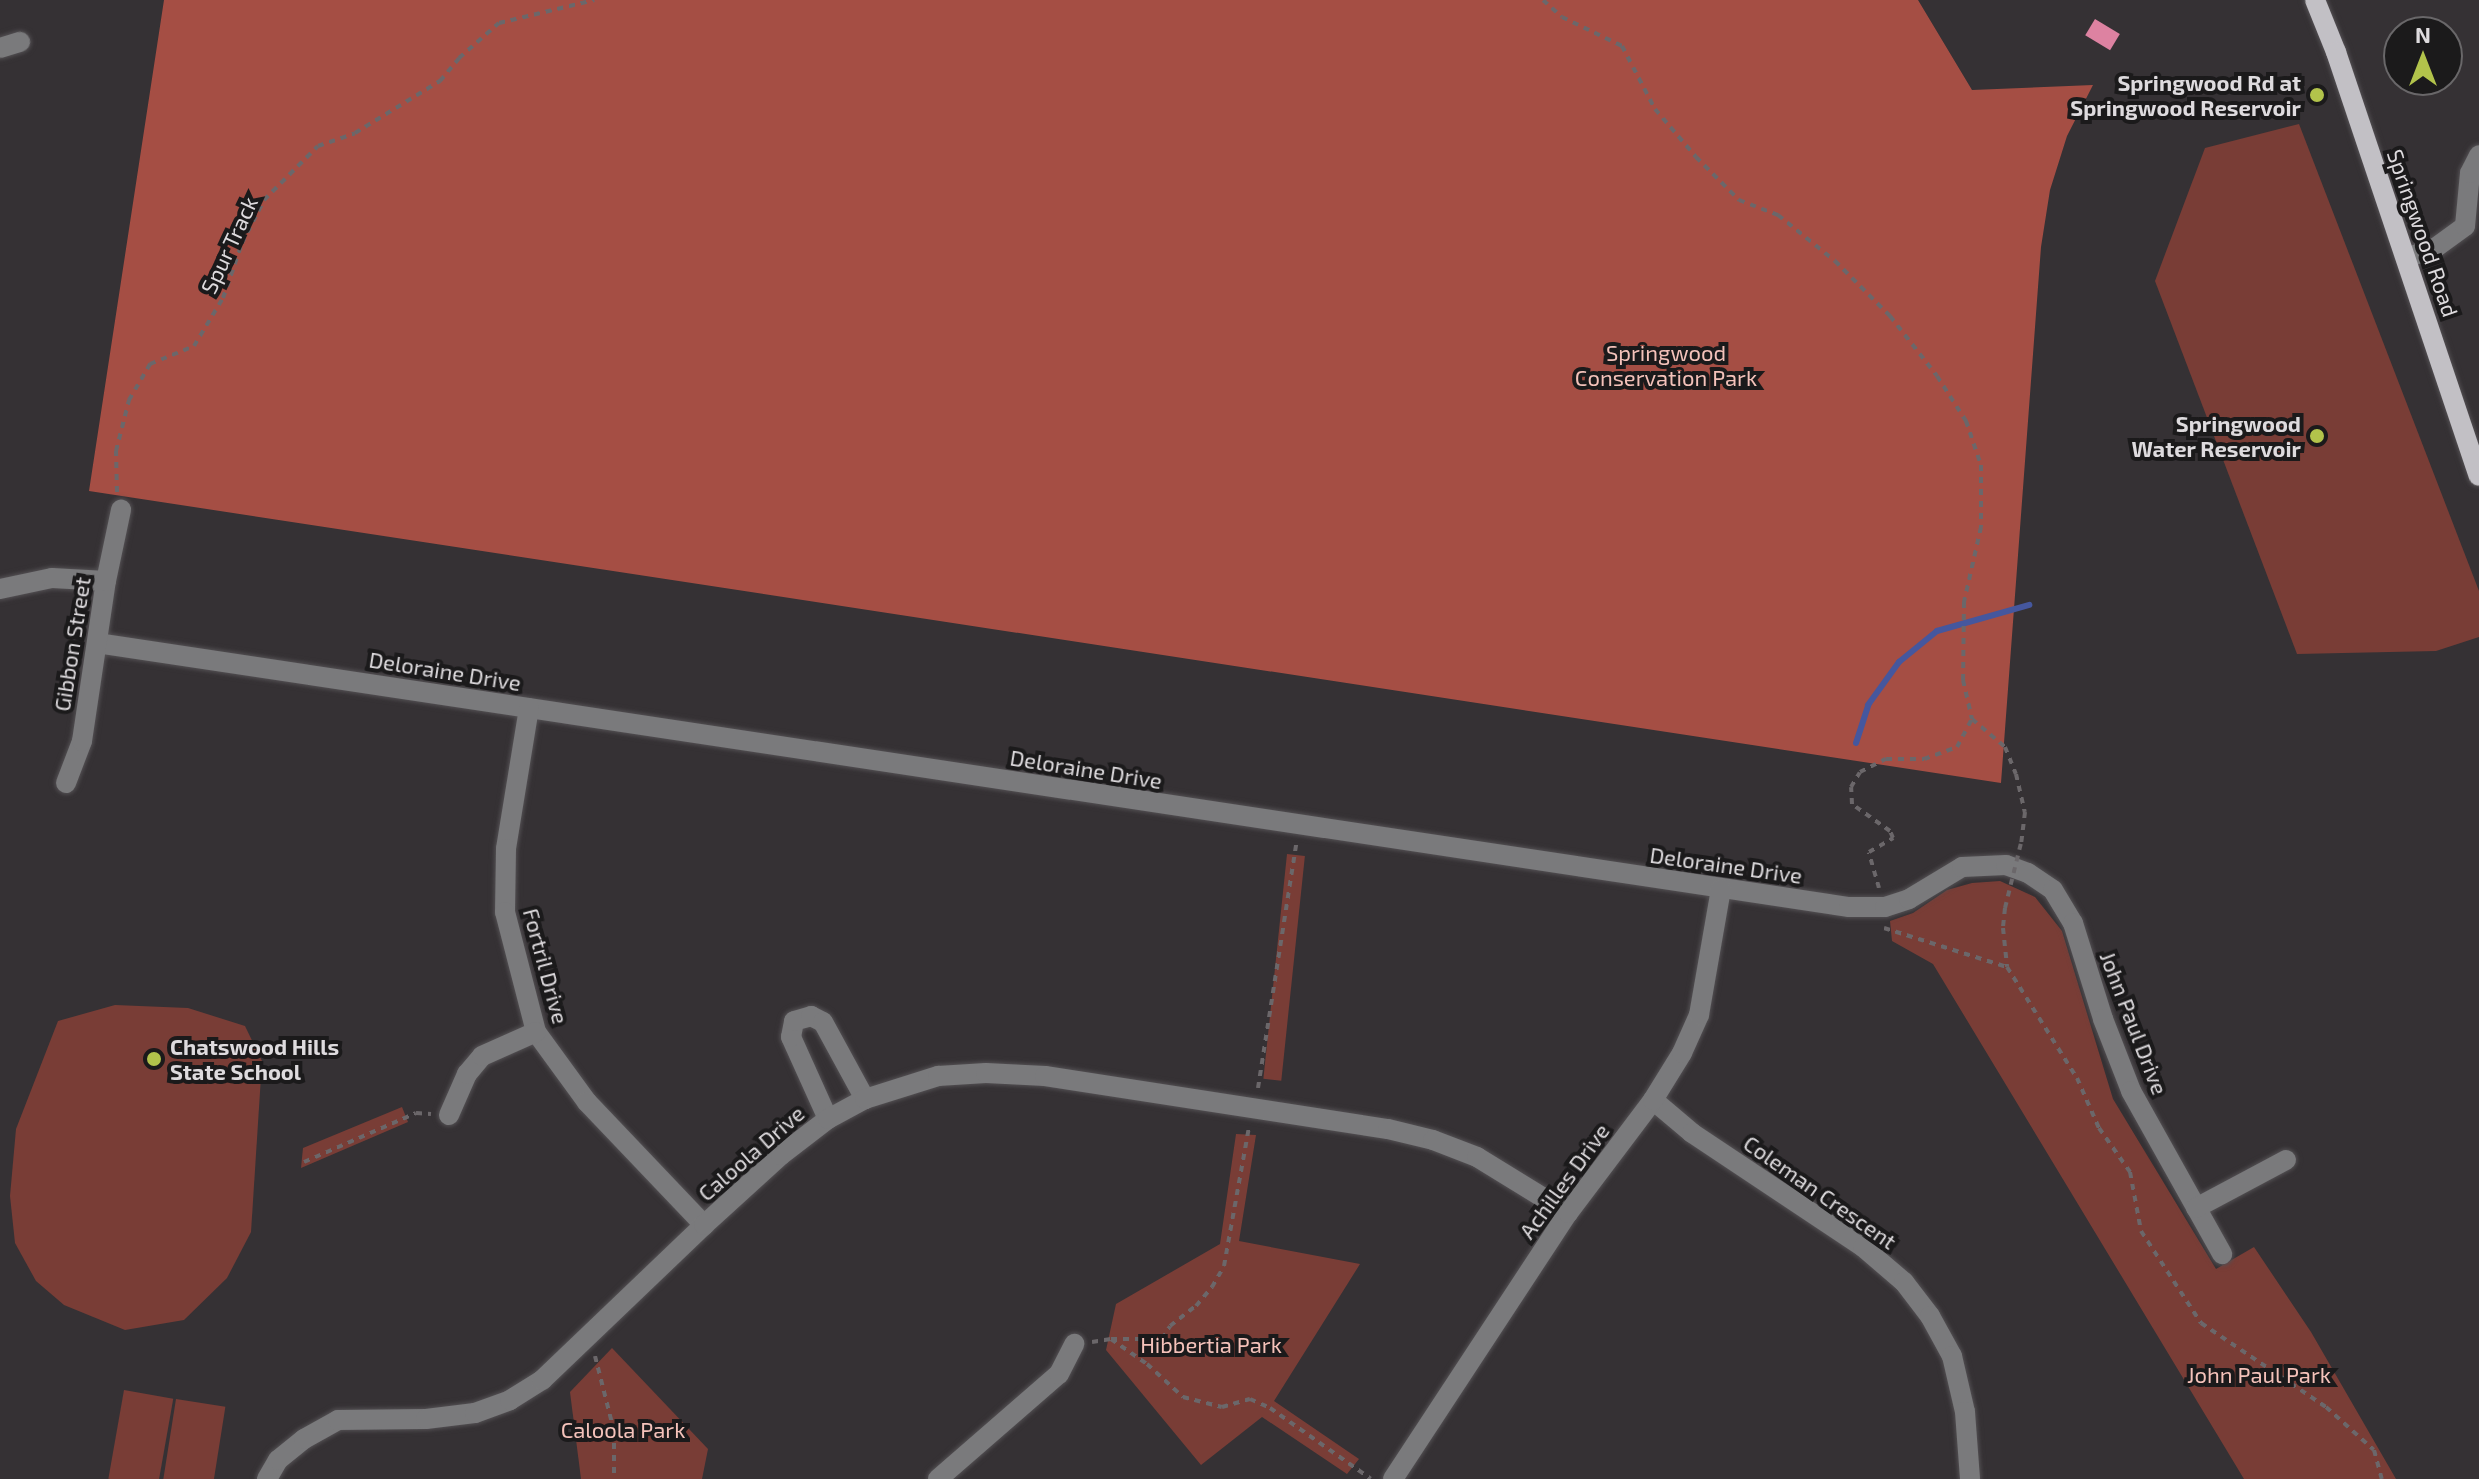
<!DOCTYPE html>
<html>
<head>
<meta charset="utf-8">
<style>
	body { margin:0 }
	#map { position:relative; width:2479px; height:1479px; overflow:hidden; background:#353134; font-family:"Exo 2",sans-serif }
	div>[style] { position:absolute }
	[style*='--x'] { left:calc(var(--x)*1px); top:calc(var(--y)*1px); width:calc(var(--w)*1px); rotate:calc(var(--a)*1deg) }
	.green>* { inset:0; background:#793d36; transform-origin:0 0 }
	.forest>* { inset:0; background:#a54e44 }
	.stream>* { height:6px; margin:-3px; padding:0 3px; transform-origin:3px; border-radius:3px; background:#45579e }
	.building>* { inset:0; background:#dd82a1; transform-origin:0 0 }
	.path>* { height:4px; margin-top:-2px; transform-origin:0; background:repeating-linear-gradient(90deg,#6b676a 0 6px,transparent 0 12px) }
	.roads { filter:drop-shadow(0 0 2px #535053) drop-shadow(0 0 2px #535053) }
	.minor>* { height:20px; margin:-10px; padding:0 10px; transform-origin:10px; border-radius:10px; background:#7a7a7c }
	.major>* { height:20px; margin:-10px; padding:0 10px; transform-origin:10px; border-radius:10px; background:#c2c0c5 }
	.path-bridge>* { height:4px; margin-top:-2px; transform-origin:0; background:repeating-linear-gradient(90deg,#6b676a 0 6px,transparent 0 12px) }
	.dots>* { width:22px; height:22px; translate:-50% -50%; box-sizing:border-box; border:4px solid #1b1a1b; border-radius:50% }
	span { translate:-50% -50%; white-space:nowrap; text-align:center; line-height:1.15; -webkit-text-stroke:8px #1b1a1b; paint-order:stroke }
	.poi-label { font-size:22px; color:#dedbde; font-weight:700 }
	.right { translate:-100% -50%; text-align:right }
	.left { translate:0 -50%; text-align:left }
	.street-label { font-size:22px; color:#dedbde }
	.park-label { font-size:22px; color:#f4c2ba }
	.north { position:absolute; left:2383px; top:16px; width:80px; height:80px; box-sizing:border-box; background:#1b1a1b; border:2px solid #696769; border-radius:50%; rotate:0deg; font-size:22px; font-weight:700; line-height:32px; text-align:center; color:#dedbde }
	.north::after { content:''; display:block; margin:auto; width:28px; height:36px; background:#b2c34b; clip-path:polygon(50% 0,100% 100%,50% 72%,0 100%) }
</style>
</head>
<body>
<div id="map">
	<div class="green">
		<i style="clip-path:polygon(2299px 124px,2479px 591px,2479px 637px,2436px 651px,2297px 654px,2155px 281px,2205px 148px)"></i>
		<i style="left:1287px;top:854px;width:18px;height:226px;rotate:6deg"></i>
		<i style="clip-path:polygon(2000px 881px,2035px 897px,2062px 931px,2113px 1099px,2216px 1269px,2254px 1247px,2311px 1332px,2396px 1479px,2244px 1479px,1933px 964px,1892px 941px,1890px 921px,1913px 913px,1947px 890px,1972px 883px)"></i>
		<i style="clip-path:polygon(115px 1005px,188px 1008px,245px 1026px,262px 1061px,251px 1232px,227px 1278px,184px 1320px,125px 1330px,64px 1305px,36px 1281px,15px 1243px,10px 1196px,16px 1129px,58px 1021px)"></i>
		<i style="clip-path:polygon(402px 1107px,408px 1122px,301px 1168px,303px 1148px)"></i>
		<i style="clip-path:polygon(1236px 1134px,1256px 1135px,1239px 1241px,1360px 1264px,1274px 1401px,1359px 1459px,1347px 1474px,1262px 1417px,1201px 1465px,1106px 1350px,1116px 1304px,1220px 1244px)"></i>
		<i style="clip-path:polygon(612px 1348px,708px 1449px,702px 1479px,581px 1479px,570px 1392px)"></i>
		<i style="left:124px;top:1390px;width:50px;height:90px;rotate:10deg"></i>
		<i style="left:176px;top:1399px;width:50px;height:81px;rotate:9deg"></i>
	</div>
	<div class="forest">
		<i style="clip-path:polygon(164px 0,1918px 0,1972px 90px,2093px 85px,2067px 136px,2050px 190px,2041px 247px,2001px 783px,89px 491px)"></i>
	</div>
	<div class="stream">
		<i style="--x:1856;--y:743;--w:40;--a:-72"></i>
		<i style="--x:1868;--y:705;--w:53;--a:-54.2"></i>
		<i style="--x:1899;--y:662;--w:49;--a:-39.2"></i>
		<i style="--x:1937;--y:631;--w:96;--a:-15.8"></i>
	</div>
	<div class="building">
		<i style="left:2095px;top:19px;width:29px;height:19px;rotate:31deg"></i>
	</div>
	<div class="path">
		<i style="--x:1543;--y:0;--w:25;--a:42"></i>
		<i style="--x:1562;--y:17;--w:67;--a:25.8"></i>
		<i style="--x:1622;--y:46;--w:71;--a:62.4"></i>
		<i style="--x:1655;--y:109;--w:63;--a:49.5"></i>
		<i style="--x:1696;--y:157;--w:61;--a:45"></i>
		<i style="--x:1739;--y:200;--w:42;--a:21"></i>
		<i style="--x:1778;--y:215;--w:73;--a:38.9"></i>
		<i style="--x:1835;--y:261;--w:78;--a:45"></i>
		<i style="--x:1890;--y:316;--w:76;--a:51.9"></i>
		<i style="--x:1937;--y:376;--w:54;--a:57.2"></i>
		<i style="--x:1966;--y:421;--w:46;--a:71.2"></i>
		<i style="--x:1981;--y:465;--w:62;--a:90"></i>
		<i style="--x:1981;--y:527;--w:77;--a:102.8"></i>
		<i style="--x:1964;--y:602;--w:78;--a:90.7"></i>
		<i style="--x:1963;--y:680;--w:40;--a:77"></i>
		<i style="--x:1972;--y:719;--w:43;--a:40.3"></i>
		<i style="--x:2005;--y:747;--w:29;--a:68"></i>
		<i style="--x:2016;--y:774;--w:39;--a:77"></i>
		<i style="--x:2025;--y:812;--w:31;--a:97"></i>
		<i style="--x:117;--y:492;--w:41;--a:-91.4"></i>
		<i style="--x:116;--y:451;--w:53;--a:-75.7"></i>
		<i style="--x:129;--y:400;--w:42;--a:-59.7"></i>
		<i style="--x:150;--y:364;--w:48;--a:-22.2"></i>
		<i style="--x:194;--y:346;--w:56;--a:-58.9"></i>
		<i style="--x:223;--y:298;--w:58;--a:-70.9"></i>
		<i style="--x:242;--y:243;--w:48;--a:-62.9"></i>
		<i style="--x:264;--y:200;--w:76;--a:-45"></i>
		<i style="--x:318;--y:146;--w:39;--a:-19"></i>
		<i style="--x:355;--y:133;--w:100;--a:-31.5"></i>
		<i style="--x:440;--y:81;--w:30;--a:-50"></i>
		<i style="--x:459;--y:58;--w:53;--a:-41.2"></i>
		<i style="--x:499;--y:23;--w:98;--a:-13.6"></i>
		<i style="--x:1879;--y:888;--w:37;--a:-106"></i>
		<i style="--x:1869;--y:852;--w:28;--a:-30"></i>
		<i style="--x:1893;--y:838;--w:8;--a:-113"></i>
		<i style="--x:1890;--y:831;--w:47;--a:-144.6"></i>
		<i style="--x:1852;--y:804;--w:17;--a:-93"></i>
		<i style="--x:1851;--y:787;--w:17;--a:-59"></i>
		<i style="--x:1860;--y:772;--w:29;--a:-27"></i>
		<i style="--x:1886;--y:759;--w:38;--a:0"></i>
		<i style="--x:1924;--y:759;--w:35;--a:-20"></i>
		<i style="--x:1957;--y:747;--w:32;--a:-62"></i>
		<i style="--x:2005;--y:908;--w:20;--a:96"></i>
		<i style="--x:2003;--y:928;--w:39;--a:84"></i>
		<i style="--x:2007;--y:967;--w:131;--a:57.8"></i>
		<i style="--x:2077;--y:1078;--w:55;--a:66.3"></i>
		<i style="--x:2099;--y:1128;--w:54;--a:54.8"></i>
		<i style="--x:2130;--y:1172;--w:60;--a:79.4"></i>
		<i style="--x:2141;--y:1231;--w:110;--a:56.9"></i>
		<i style="--x:2201;--y:1323;--w:151;--a:33.9"></i>
		<i style="--x:2326;--y:1407;--w:64;--a:41.9"></i>
		<i style="--x:2374;--y:1450;--w:30;--a:75"></i>
		<i style="--x:1884;--y:928;--w:129;--a:17.6"></i>
		<i style="--x:1258;--y:1088;--w:247;--a:-81.1"></i>
		<i style="--x:304;--y:1162;--w:122;--a:-23.6"></i>
		<i style="--x:416;--y:1113;--w:15;--a:4"></i>
		<i style="--x:1111;--y:1339;--w:51;--a:0"></i>
		<i style="--x:1162;--y:1339;--w:15;--a:-58"></i>
		<i style="--x:1170;--y:1326;--w:33;--a:-38"></i>
		<i style="--x:1196;--y:1306;--w:25;--a:-50"></i>
		<i style="--x:1212;--y:1287;--w:24;--a:-60"></i>
		<i style="--x:1224;--y:1266;--w:141;--a:-79.8"></i>
		<i style="--x:1092;--y:1342;--w:19;--a:-9"></i>
		<i style="--x:1111;--y:1339;--w:44;--a:34.8"></i>
		<i style="--x:1147;--y:1364;--w:49;--a:42.5"></i>
		<i style="--x:1183;--y:1397;--w:40;--a:14.4"></i>
		<i style="--x:1222;--y:1407;--w:29;--a:-16"></i>
		<i style="--x:1250;--y:1399;--w:22;--a:24"></i>
		<i style="--x:1270;--y:1408;--w:123;--a:35.1"></i>
		<i style="--x:595;--y:1356;--w:77;--a:75.8"></i>
		<i style="--x:614;--y:1431;--w:48;--a:90"></i>
	</div>
	<div class="roads">
		<div class="minor">
			<i style="--x:0;--y:48;--w:21;--a:-17"></i>
			<i style="--x:2406;--y:258;--w:31;--a:-19"></i>
			<i style="--x:2435;--y:248;--w:37;--a:-36"></i>
			<i style="--x:2465;--y:226;--w:53;--a:-84.6"></i>
			<i style="--x:2470;--y:173;--w:20;--a:-63"></i>
			<i style="--x:0;--y:589;--w:53;--a:-11.9"></i>
			<i style="--x:52;--y:578;--w:54;--a:3.2"></i>
			<i style="--x:97;--y:643;--w:1772;--a:8.57"></i>
			<i style="--x:1849;--y:907;--w:36;--a:0"></i>
			<i style="--x:1885;--y:907;--w:25;--a:-18"></i>
			<i style="--x:1909;--y:899;--w:62;--a:-31.1"></i>
			<i style="--x:1962;--y:867;--w:44;--a:-2.6"></i>
			<i style="--x:2006;--y:865;--w:23;--a:20"></i>
			<i style="--x:2028;--y:873;--w:30;--a:34"></i>
			<i style="--x:2053;--y:890;--w:39;--a:59"></i>
			<i style="--x:2073;--y:923;--w:101;--a:72.6"></i>
			<i style="--x:2103;--y:1019;--w:77;--a:68.7"></i>
			<i style="--x:2131;--y:1091;--w:187;--a:60.8"></i>
			<i style="--x:529;--y:708;--w:143;--a:99.3"></i>
			<i style="--x:506;--y:849;--w:63;--a:90.9"></i>
			<i style="--x:505;--y:912;--w:124;--a:75.5"></i>
			<i style="--x:536;--y:1032;--w:87;--a:53.9"></i>
			<i style="--x:587;--y:1102;--w:170;--a:46.4"></i>
			<i style="--x:66;--y:783;--w:45;--a:-69.1"></i>
			<i style="--x:82;--y:741;--w:162;--a:-81.5"></i>
			<i style="--x:106;--y:581;--w:73;--a:-78.1"></i>
			<i style="--x:1653;--y:1100;--w:51;--a:40.2"></i>
			<i style="--x:1692;--y:1133;--w:206;--a:33.7"></i>
			<i style="--x:1863;--y:1247;--w:54;--a:40.5"></i>
			<i style="--x:1904;--y:1282;--w:43;--a:52.6"></i>
			<i style="--x:1930;--y:1316;--w:46;--a:61.2"></i>
			<i style="--x:1952;--y:1356;--w:57;--a:76.9"></i>
			<i style="--x:1965;--y:1412;--w:67;--a:85.7"></i>
			<i style="--x:449;--y:1115;--w:45;--a:-66.3"></i>
			<i style="--x:467;--y:1074;--w:23;--a:-50"></i>
			<i style="--x:482;--y:1056;--w:59;--a:-24"></i>
			<i style="--x:828;--y:1119;--w:90;--a:-114.3"></i>
			<i style="--x:791;--y:1037;--w:16;--a:-79"></i>
			<i style="--x:794;--y:1021;--w:18;--a:-16"></i>
			<i style="--x:811;--y:1016;--w:13;--a:27"></i>
			<i style="--x:823;--y:1022;--w:88;--a:61.4"></i>
			<i style="--x:2196;--y:1208;--w:102;--a:-28.1"></i>
			<i style="--x:267;--y:1479;--w:22;--a:-60"></i>
			<i style="--x:278;--y:1460;--w:33;--a:-39"></i>
			<i style="--x:304;--y:1439;--w:39;--a:-29"></i>
			<i style="--x:338;--y:1420;--w:88;--a:-0.7"></i>
			<i style="--x:426;--y:1419;--w:49;--a:-7"></i>
			<i style="--x:475;--y:1413;--w:37;--a:-20"></i>
			<i style="--x:510;--y:1400;--w:38;--a:-32"></i>
			<i style="--x:542;--y:1380;--w:224;--a:-43.7"></i>
			<i style="--x:704;--y:1225;--w:104;--a:-42.3"></i>
			<i style="--x:781;--y:1155;--w:59;--a:-37.5"></i>
			<i style="--x:828;--y:1119;--w:42;--a:-28.4"></i>
			<i style="--x:865;--y:1099;--w:77;--a:-17.5"></i>
			<i style="--x:938;--y:1076;--w:48;--a:-3.6"></i>
			<i style="--x:986;--y:1073;--w:59;--a:2.9"></i>
			<i style="--x:1045;--y:1076;--w:347;--a:8.8"></i>
			<i style="--x:1388;--y:1129;--w:46;--a:13.7"></i>
			<i style="--x:1433;--y:1140;--w:47;--a:21.1"></i>
			<i style="--x:1477;--y:1157;--w:107;--a:31.6"></i>
			<i style="--x:938;--y:1479;--w:160;--a:-41"></i>
			<i style="--x:1059;--y:1374;--w:34;--a:-63"></i>
			<i style="--x:1393;--y:1479;--w:318;--a:-56.7"></i>
			<i style="--x:1568;--y:1213;--w:141;--a:-53"></i>
			<i style="--x:1653;--y:1100;--w:55;--a:-58.3"></i>
			<i style="--x:1682;--y:1053;--w:42;--a:-65.9"></i>
			<i style="--x:1699;--y:1015;--w:128;--a:-80.1"></i>
		</div>
		<div class="major">
			<i style="--x:2315;--y:0;--w:56;--a:68"></i>
			<i style="--x:2336;--y:52;--w:447;--a:71.4"></i>
		</div>
	</div>
	<div class="path-bridge">
		<i style="--x:2005;--y:908;--w:67;--a:-76.2"></i>
	</div>
	<div class="dots">
		<i style="left:2317px;top:95px;background:#b2c34b"></i>
		<i style="left:2317px;top:436px;background:#b2c34b"></i>
		<i style="left:154px;top:1059px;background:#b2c34b"></i>
	</div>
	<div class="poi-label">
		<span class="right" style="left:2301px;top:95px">Springwood Rd at<br>Springwood Reservoir</span>
		<span class="right" style="left:2301px;top:436px">Springwood<br>Water Reservoir</span>
		<span class="left" style="left:170px;top:1059px">Chatswood Hills<br>State School</span>
	</div>
	<div class="street-label">
		<span style="left:2423px;top:233px;rotate:71deg">Springwood Road</span>
		<span style="left:229px;top:245px;rotate:-65deg">Spur Track</span>
		<span style="left:72px;top:644px;rotate:-81deg">Gibbon Street</span>
		<span style="left:445px;top:671px;rotate:9deg">Deloraine Drive</span>
		<span style="left:1086px;top:769px;rotate:9deg">Deloraine Drive</span>
		<span style="left:1726px;top:865px;rotate:8deg">Deloraine Drive</span>
		<span style="left:546px;top:966px;rotate:75deg">Fortril Drive</span>
		<span style="left:2134px;top:1023px;rotate:69deg">John Paul Drive</span>
		<span style="left:751px;top:1153px;rotate:-41deg">Caloola Drive</span>
		<span style="left:1564px;top:1181px;rotate:-54deg">Achilles Drive</span>
		<span style="left:1820px;top:1192px;rotate:35deg">Coleman Crescent</span>
	</div>
	<div class="park-label">
		<span style="left:1666px;top:365px">Springwood<br>Conservation Park</span>
		<span style="left:1211px;top:1345px">Hibbertia Park</span>
		<span style="left:2259px;top:1375px">John Paul Park</span>
		<span style="left:623px;top:1430px">Caloola Park</span>
	</div>
	<div class="north">N</div>
</div>
</body>
</html>
